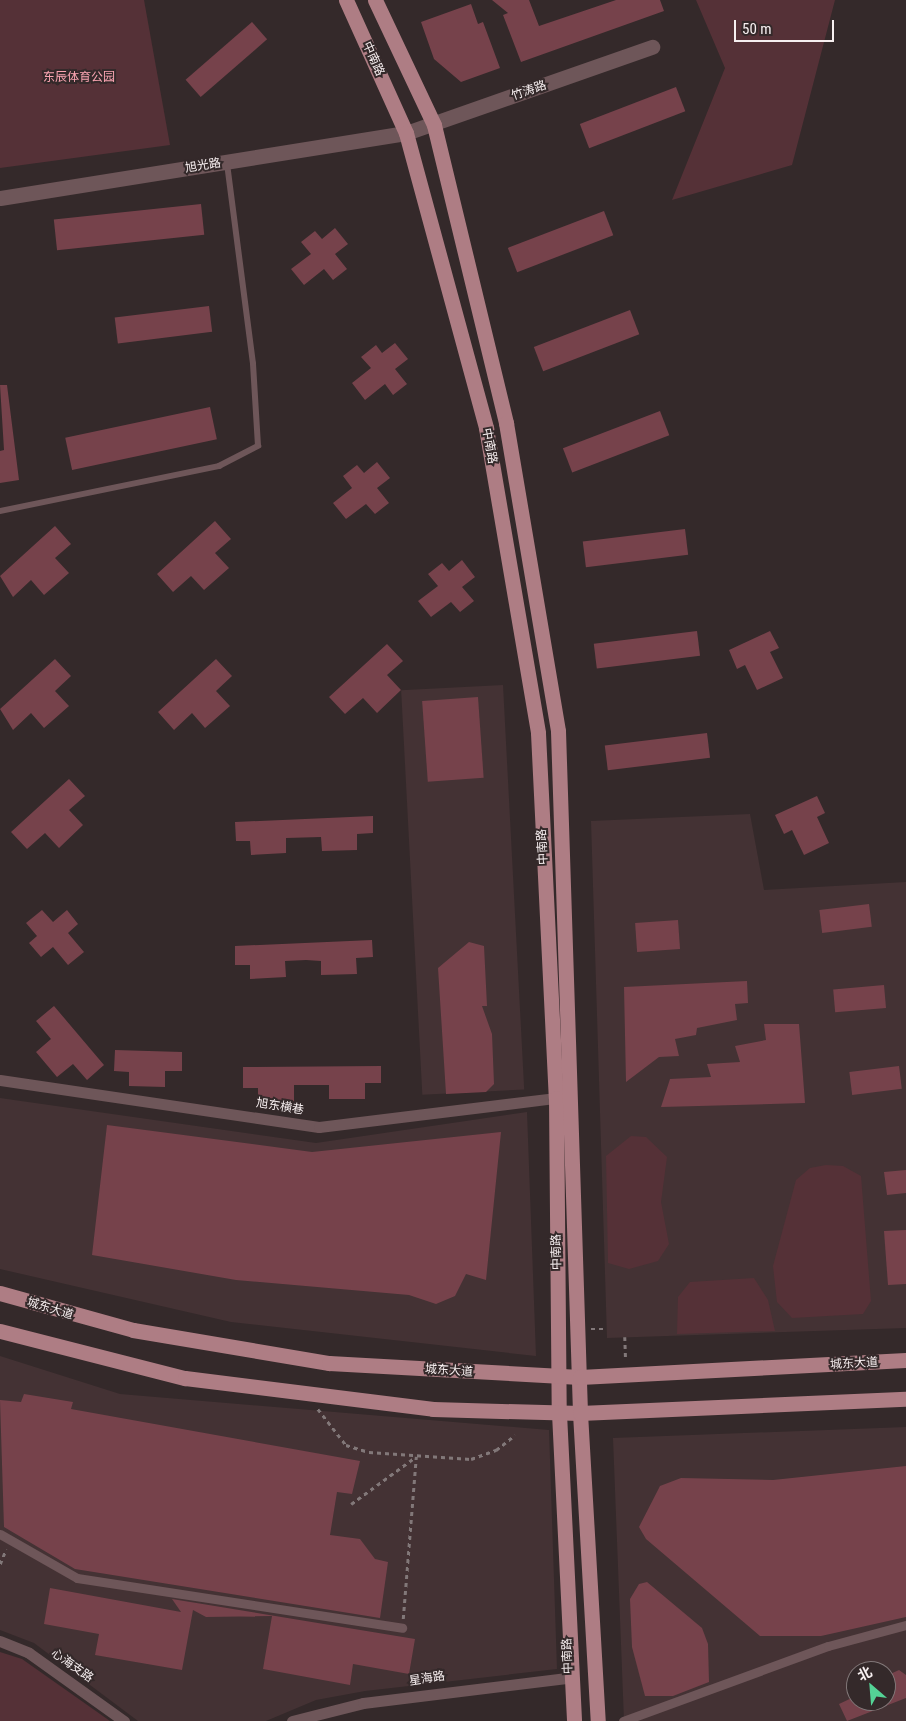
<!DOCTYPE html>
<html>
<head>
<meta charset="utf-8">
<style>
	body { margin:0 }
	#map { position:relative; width:906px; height:1721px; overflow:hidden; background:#34292a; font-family:"Roboto Condensed","Noto Sans SC",sans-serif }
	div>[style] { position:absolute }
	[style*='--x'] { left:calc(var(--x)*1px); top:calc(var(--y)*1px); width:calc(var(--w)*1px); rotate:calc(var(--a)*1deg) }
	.built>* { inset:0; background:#443234; transform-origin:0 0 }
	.green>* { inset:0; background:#553137 }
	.building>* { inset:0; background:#76424b; transform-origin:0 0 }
	.path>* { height:2.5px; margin-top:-1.25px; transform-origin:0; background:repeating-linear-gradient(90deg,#827879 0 4px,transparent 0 8px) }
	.service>* { height:5.5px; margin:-2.75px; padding:0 2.75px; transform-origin:2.75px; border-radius:2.75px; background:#6e5659 }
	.pedestrian>* { height:9px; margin:-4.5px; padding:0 4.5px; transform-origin:4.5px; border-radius:4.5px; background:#6e5659 }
	.minor>* { height:11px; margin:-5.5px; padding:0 5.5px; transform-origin:5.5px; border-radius:5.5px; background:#6e5659 }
	.tertiary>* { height:15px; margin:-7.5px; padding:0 7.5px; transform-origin:7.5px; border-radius:7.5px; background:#6e5659 }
	.primary>* { height:15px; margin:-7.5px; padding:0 7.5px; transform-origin:7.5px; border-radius:7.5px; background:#ae7d84 }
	span { translate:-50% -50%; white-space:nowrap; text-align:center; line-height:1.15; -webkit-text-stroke:4px #34292a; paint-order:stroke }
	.street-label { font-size:12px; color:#f7eff0 }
	.park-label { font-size:12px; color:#fba5b2 }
	.north { position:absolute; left:846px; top:1661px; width:50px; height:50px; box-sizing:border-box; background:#34292a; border:1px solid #827879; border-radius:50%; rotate:333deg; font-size:14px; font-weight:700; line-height:20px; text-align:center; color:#f7eff0 }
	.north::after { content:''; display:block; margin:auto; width:18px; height:22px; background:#54d396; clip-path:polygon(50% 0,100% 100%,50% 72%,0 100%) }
	.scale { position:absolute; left:734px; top:20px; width:100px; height:22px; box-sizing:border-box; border:2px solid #f7eff0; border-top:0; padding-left:6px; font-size:15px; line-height:18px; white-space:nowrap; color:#f7eff0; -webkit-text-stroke:4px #34292a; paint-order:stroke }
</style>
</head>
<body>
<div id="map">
	<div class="built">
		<i style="left:503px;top:685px;width:405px;height:102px;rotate:87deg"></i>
		<i style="clip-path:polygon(750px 814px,764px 890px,906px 882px,906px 1328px,607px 1338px,591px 821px)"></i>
		<i style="clip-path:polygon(0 1098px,316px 1143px,527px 1112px,536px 1356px,231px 1322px,0 1269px)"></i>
		<i style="clip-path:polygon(0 1356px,120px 1394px,549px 1430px,557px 1669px,365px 1691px,316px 1700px,266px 1721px,138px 1721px,34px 1643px,0 1630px)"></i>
		<i style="clip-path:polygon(evenodd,906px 1427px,906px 1721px,624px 1721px,613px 1438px,906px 1427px,856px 1671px,886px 1671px,886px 1701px,856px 1701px,856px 1671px)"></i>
	</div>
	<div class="green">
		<i style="clip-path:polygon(0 0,144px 0,170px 145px,0 168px)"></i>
		<i style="clip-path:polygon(696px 0,835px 0,792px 165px,672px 200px,725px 68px)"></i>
		<i style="clip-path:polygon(631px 1136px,646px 1137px,667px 1157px,661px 1202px,669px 1244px,658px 1261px,629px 1269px,608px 1263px,606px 1156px)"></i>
		<i style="clip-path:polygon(826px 1165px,843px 1166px,861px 1176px,871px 1301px,863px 1314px,792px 1318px,777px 1302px,773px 1266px,796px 1180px,810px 1168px)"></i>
		<i style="clip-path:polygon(754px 1278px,768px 1300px,775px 1331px,677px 1334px,678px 1297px,690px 1282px)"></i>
		<i style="clip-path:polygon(0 1652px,22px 1659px,110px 1721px,0 1721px)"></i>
	</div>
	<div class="building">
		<i style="clip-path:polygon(492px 0,529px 0,539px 26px,616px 0,660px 0,664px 11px,521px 62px,503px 15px,508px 13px)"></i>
		<i style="clip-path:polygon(471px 4px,478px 24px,483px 22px,500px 68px,461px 82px,434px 59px,421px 22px)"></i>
		<i style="left:252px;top:22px;width:23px;height:88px;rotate:49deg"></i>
		<i style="left:676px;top:87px;width:26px;height:103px;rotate:69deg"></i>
		<i style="left:201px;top:204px;width:31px;height:148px;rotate:84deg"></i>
		<i style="left:604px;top:211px;width:26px;height:103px;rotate:69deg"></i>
		<i style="clip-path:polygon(335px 228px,348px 244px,335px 254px,347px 269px,333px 280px,324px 269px,304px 285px,291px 269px,311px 254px,301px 242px,315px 231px,322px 239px)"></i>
		<i style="left:209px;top:306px;width:26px;height:95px;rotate:83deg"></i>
		<i style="left:630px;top:310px;width:26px;height:103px;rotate:69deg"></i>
		<i style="clip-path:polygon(395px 343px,408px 359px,395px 369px,407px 384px,393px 395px,385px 384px,365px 400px,352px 383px,371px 368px,361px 357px,376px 345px,382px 353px)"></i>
		<i style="clip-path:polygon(0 385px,7px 385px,19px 480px,0 483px,0 451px,4px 450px)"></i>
		<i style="left:210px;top:407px;width:33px;height:148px;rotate:78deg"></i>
		<i style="left:660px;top:411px;width:26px;height:104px;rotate:69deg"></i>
		<i style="clip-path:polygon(377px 462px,390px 478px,377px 488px,389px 503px,375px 514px,366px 504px,346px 519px,333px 503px,352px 488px,343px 476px,357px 465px,364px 473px)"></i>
		<i style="clip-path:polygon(215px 521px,231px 539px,215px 553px,229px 568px,204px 590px,191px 576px,173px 592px,157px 574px)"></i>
		<i style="clip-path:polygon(55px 526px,71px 544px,55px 558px,69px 573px,44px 595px,31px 580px,13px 597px,0 576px)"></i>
		<i style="left:685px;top:529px;width:26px;height:103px;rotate:83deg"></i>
		<i style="clip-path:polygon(462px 560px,475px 577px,462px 587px,474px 601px,460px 612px,451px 602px,431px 617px,418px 601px,438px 586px,428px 574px,442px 563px,449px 571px)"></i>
		<i style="left:697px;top:631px;width:25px;height:104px;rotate:83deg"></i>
		<i style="clip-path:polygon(770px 631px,779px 648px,770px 652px,783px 678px,757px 690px,745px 665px,737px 669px,729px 650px)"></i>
		<i style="clip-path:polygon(387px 644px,403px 661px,387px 675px,401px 690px,377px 713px,363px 698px,345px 714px,329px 697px)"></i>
		<i style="clip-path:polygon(55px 659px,71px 676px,55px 691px,69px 706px,44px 728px,31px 713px,13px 730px,0 709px)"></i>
		<i style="clip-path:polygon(216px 659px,232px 676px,216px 691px,230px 706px,205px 728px,192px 713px,174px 730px,158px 712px)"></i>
		<i style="left:478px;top:697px;width:81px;height:56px;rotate:86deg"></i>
		<i style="left:707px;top:733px;width:25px;height:103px;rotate:83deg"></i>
		<i style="clip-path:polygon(69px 779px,85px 796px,69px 810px,83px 825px,59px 848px,45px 833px,27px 849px,11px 832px)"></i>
		<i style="clip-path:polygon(817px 796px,825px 813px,817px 817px,829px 843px,804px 855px,792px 830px,784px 834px,775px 815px)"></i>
		<i style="clip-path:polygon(373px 816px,373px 833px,357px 834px,357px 850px,322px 851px,321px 837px,286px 838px,286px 853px,251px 855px,250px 841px,236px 841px,235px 822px)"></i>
		<i style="left:869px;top:904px;width:23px;height:50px;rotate:83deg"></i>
		<i style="clip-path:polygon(42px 910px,53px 922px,67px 910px,78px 924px,68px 933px,84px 952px,68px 965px,53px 947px,41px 957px,29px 943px,37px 936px,26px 923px)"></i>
		<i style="left:678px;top:920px;width:29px;height:43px;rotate:86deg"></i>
		<i style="clip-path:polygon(372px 940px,373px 957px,356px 958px,357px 974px,321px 975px,321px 961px,306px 960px,285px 961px,286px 977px,250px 979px,250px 965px,235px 965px,235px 946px)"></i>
		<i style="clip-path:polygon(469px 942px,484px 946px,487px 1006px,482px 1006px,492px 1034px,494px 1084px,486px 1092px,446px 1094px,438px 968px)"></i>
		<i style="clip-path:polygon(747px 981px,748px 1003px,735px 1004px,737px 1020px,697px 1028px,696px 1035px,675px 1039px,679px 1056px,659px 1057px,626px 1082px,624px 987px)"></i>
		<i style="left:884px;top:985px;width:23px;height:51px;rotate:85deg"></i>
		<i style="clip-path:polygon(54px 1006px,104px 1065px,87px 1080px,73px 1064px,57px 1077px,36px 1052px,51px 1039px,36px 1021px)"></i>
		<i style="clip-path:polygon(764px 1024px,799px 1024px,805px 1103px,661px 1107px,670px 1079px,711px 1077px,707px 1064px,740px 1062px,735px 1046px,766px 1040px)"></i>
		<i style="clip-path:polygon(115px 1050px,182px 1052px,182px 1071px,165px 1071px,165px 1087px,129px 1086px,129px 1072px,114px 1071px)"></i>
		<i style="clip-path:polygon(381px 1066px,381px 1083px,365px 1083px,365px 1099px,329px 1099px,329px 1085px,294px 1085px,294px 1102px,258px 1102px,258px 1088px,243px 1088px,243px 1067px)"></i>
		<i style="left:899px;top:1066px;width:23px;height:50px;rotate:83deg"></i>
		<i style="clip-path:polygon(107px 1125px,312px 1152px,501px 1132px,486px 1280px,466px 1274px,455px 1296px,436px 1304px,409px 1295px,236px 1280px,92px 1255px)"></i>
		<i style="clip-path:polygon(906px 1170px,906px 1193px,887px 1195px,884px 1172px)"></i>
		<i style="clip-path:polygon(906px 1230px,906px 1284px,888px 1285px,884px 1231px)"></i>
		<i style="clip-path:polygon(24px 1394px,73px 1402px,71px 1409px,360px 1461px,352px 1494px,337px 1492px,330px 1535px,360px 1539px,375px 1559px,388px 1562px,380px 1618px,75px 1569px,4px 1527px,0 1400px,21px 1402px)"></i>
		<i style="clip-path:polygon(906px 1466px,906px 1617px,821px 1636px,760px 1636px,646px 1539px,639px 1527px,660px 1486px,681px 1478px,773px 1480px)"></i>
		<i style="clip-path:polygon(647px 1582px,702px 1628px,708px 1644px,709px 1682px,673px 1696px,645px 1696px,632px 1647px,630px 1599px,639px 1584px)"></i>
		<i style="clip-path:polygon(50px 1588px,181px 1612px,172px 1599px,415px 1639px,409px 1674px,353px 1664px,350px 1685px,263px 1669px,272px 1616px,206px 1617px,193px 1610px,182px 1670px,95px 1655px,99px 1634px,44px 1624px)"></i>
		<i style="clip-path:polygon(899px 1670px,906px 1675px,906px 1698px,847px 1721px,839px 1704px,856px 1696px,856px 1701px,886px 1701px,886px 1676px)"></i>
	</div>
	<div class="path">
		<i style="--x:591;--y:1329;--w:15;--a:0"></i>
		<i style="--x:625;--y:1337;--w:23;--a:88"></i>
		<i style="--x:318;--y:1409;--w:46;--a:52.1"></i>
		<i style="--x:346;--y:1445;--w:24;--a:17"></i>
		<i style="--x:369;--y:1452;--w:102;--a:3.9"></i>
		<i style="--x:471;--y:1459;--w:27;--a:-20"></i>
		<i style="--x:496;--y:1450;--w:24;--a:-38"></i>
		<i style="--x:351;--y:1504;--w:78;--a:-36.1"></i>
		<i style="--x:0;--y:1564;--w:16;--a:-68"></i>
		<i style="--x:403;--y:1619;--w:163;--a:-85.4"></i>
	</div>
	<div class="service">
		<i style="--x:0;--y:511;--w:224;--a:-11.6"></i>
		<i style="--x:219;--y:466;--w:44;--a:-27.1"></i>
		<i style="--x:258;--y:446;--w:82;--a:-93.5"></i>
		<i style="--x:253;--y:364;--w:203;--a:-97.4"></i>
	</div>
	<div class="pedestrian">
		<i style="--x:0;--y:1534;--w:89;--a:29.7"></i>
		<i style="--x:77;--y:1578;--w:329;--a:8.7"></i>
		<i style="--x:623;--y:1721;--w:218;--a:-20.1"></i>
		<i style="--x:828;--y:1646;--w:81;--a:-15.1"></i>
	</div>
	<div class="minor">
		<i style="--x:0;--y:1080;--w:322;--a:8.4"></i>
		<i style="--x:319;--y:1127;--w:239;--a:-7"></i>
		<i style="--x:0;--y:1641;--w:31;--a:22"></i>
		<i style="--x:29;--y:1653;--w:117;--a:35.6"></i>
		<i style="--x:292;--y:1721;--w:73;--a:-14.2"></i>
		<i style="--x:363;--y:1703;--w:207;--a:-7"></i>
	</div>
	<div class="tertiary">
		<i style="--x:0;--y:198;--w:411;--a:-9.1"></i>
		<i style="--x:406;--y:133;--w:261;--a:-19.3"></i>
	</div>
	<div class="primary">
		<i style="--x:346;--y:0;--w:146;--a:65.7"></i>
		<i style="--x:406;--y:133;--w:306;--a:74.8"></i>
		<i style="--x:486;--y:428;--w:309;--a:80.3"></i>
		<i style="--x:538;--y:733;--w:365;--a:87.2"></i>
		<i style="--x:556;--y:1098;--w:315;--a:89.5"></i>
		<i style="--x:559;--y:1413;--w:308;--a:87.2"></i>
		<i style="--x:375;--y:0;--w:138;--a:64.7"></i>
		<i style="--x:434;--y:125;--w:307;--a:76.4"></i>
		<i style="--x:506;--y:423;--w:312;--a:80.4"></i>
		<i style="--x:558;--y:731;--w:682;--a:88.15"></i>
		<i style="--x:580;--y:1413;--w:309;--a:86.7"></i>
		<i style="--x:0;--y:1293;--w:138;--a:15.5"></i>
		<i style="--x:133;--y:1330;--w:199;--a:9.6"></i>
		<i style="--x:329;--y:1363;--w:251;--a:3.2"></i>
		<i style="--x:580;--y:1377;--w:326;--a:-3"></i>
		<i style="--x:0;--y:1331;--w:191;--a:14.3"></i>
		<i style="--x:185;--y:1378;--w:250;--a:7.1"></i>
		<i style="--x:433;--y:1409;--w:147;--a:1.6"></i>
		<i style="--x:580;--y:1413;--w:326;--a:-2.5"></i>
	</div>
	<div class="street-label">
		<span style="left:373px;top:59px;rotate:66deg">中南路</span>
		<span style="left:529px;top:91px;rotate:-19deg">竹涛路</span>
		<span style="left:203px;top:166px;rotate:-9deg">旭光路</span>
		<span style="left:489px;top:446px;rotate:80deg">中南路</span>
		<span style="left:543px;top:847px;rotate:-93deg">中南路</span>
		<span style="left:280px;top:1107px;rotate:9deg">旭东横巷</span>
		<span style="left:557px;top:1252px;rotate:-91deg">中南路</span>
		<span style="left:50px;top:1309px;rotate:17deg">城东大道</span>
		<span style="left:854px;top:1364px;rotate:-3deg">城东大道</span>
		<span style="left:449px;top:1371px;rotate:4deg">城东大道</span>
		<span style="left:568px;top:1656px;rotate:-92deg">中南路</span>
		<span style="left:72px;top:1666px;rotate:35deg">心海支路</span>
		<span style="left:427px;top:1679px;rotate:-9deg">星海路</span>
	</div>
	<div class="park-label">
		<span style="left:79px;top:78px">东辰体育公园</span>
	</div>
	<div class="north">北</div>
	<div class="scale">50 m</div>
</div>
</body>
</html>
